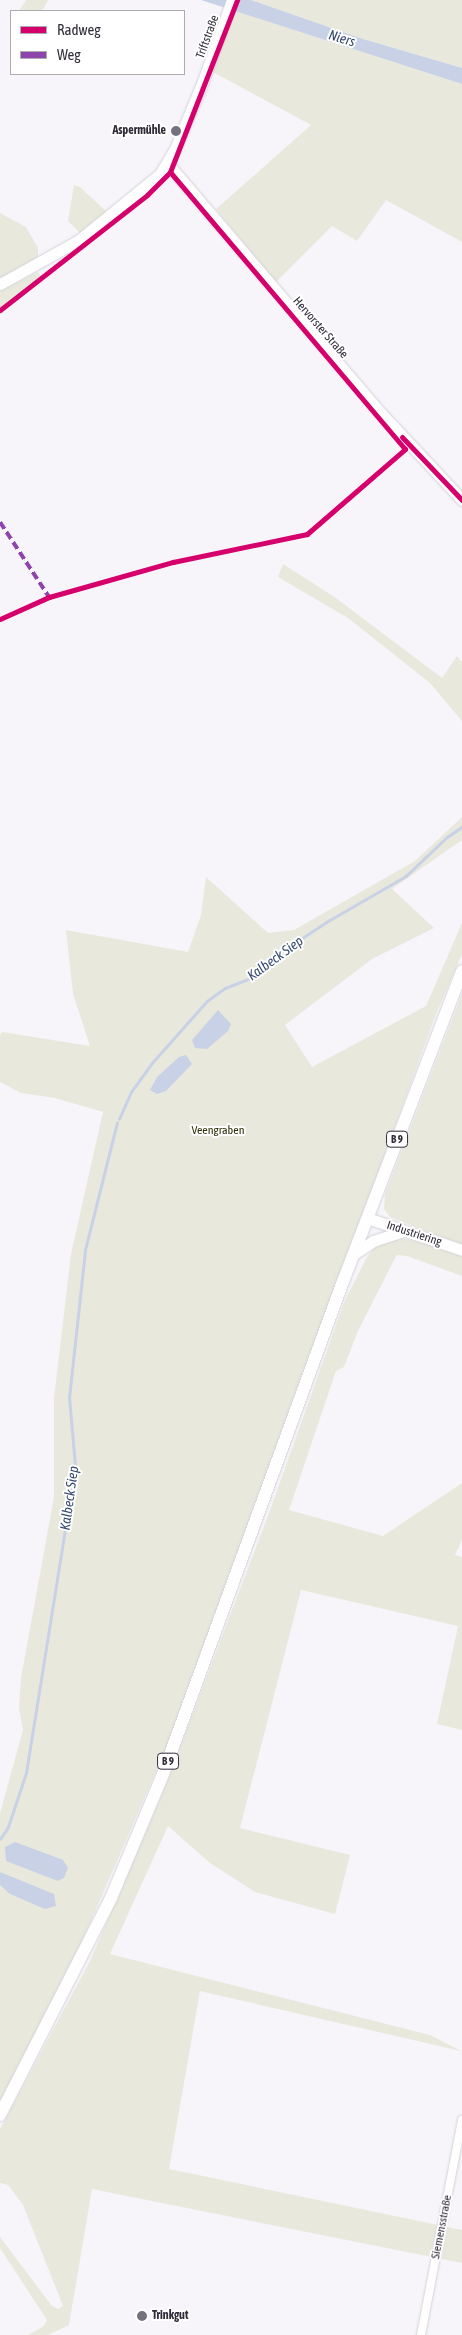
<!DOCTYPE html>
<html>
<head>
<meta charset="utf-8">
<style>
	body { margin:0 }
	#map { position:relative; width:462px; height:2335px; overflow:hidden; background:#f7f5fa; font-family:"Asap Condensed",sans-serif }
	div>[style] { position:absolute }
	[style*='--x'] { left:calc(var(--x)*1px); top:calc(var(--y)*1px); width:calc(var(--w)*1px); rotate:calc(var(--a)*1deg) }
	.green>* { inset:0; background:#e8e9dc }
	.water>* { inset:0; background:#c8d1e6 }
	.stream>* { height:2.5px; margin:-1.25px; padding:0 1.25px; transform-origin:1.25px; border-radius:1.25px; background:#c8d1e6 }
	.roads { filter:drop-shadow(0 0 1px #d4d1d9) drop-shadow(0 0 1px #d4d1d9) }
	.street>* { height:8px; margin:-4px; padding:0 4px; transform-origin:4px; border-radius:4px; background:#fefefe }
	.secondary>* { height:11px; margin:-5.5px; padding:0 5.5px; transform-origin:5.5px; border-radius:5.5px; background:#fefefe }
	.primary>* { height:12px; margin:-6px; padding:0 6px; transform-origin:6px; border-radius:6px; background:#fefefe }
	.quiet>* { height:4px; margin-top:-2px; transform-origin:0; background:repeating-linear-gradient(90deg,#8e44ad 0 8px,transparent 0 12px) }
	.cycleway>* { height:5px; margin:-2.5px; padding:0 2.5px; transform-origin:2.5px; border-radius:2.5px; background:#d6006c }
	.dots>* { width:14px; height:14px; translate:-50% -50%; box-sizing:border-box; border:2px solid #fff; border-radius:50% }
	span { translate:-50% -50%; white-space:nowrap; text-align:center; line-height:1.15; -webkit-text-stroke:4px #fff; paint-order:stroke }
	.shield-label span { padding:1px 4px; background:#fff; border:1px solid; border-radius:4px; -webkit-text-stroke-width:0 }
	.shield-label { font-size:11px; color:#312c39; font-weight:700 }
	.street-label { font-size:12px; color:#312c39 }
	.poi-label { font-size:12px; color:#312c39; font-weight:700 }
	.right { translate:-100% -50%; text-align:right }
	.left { translate:0 -50%; text-align:left }
	.park-label { font-size:12px; color:#2b2e07 }
	.water-label { font-size:14px; color:#354971; font-style:italic }
	.legend { position:absolute; left:10px; top:10px; width:175px; height:65px; box-sizing:border-box; background:#fff; border:1px solid #adabb0; margin:0; padding:6px 9px; list-style:none; font-size:15px; color:#312c39 }
	.legend li { display:flex; align-items:center; gap:10px; height:25px }
	.legend b { width:25px; border:1px solid #adabb0 }
</style>
</head>
<body>
<div id="map">
	<div class="green">
		<i style="clip-path:polygon(26px 0,48px 0,42px 11px,19px 11px)"></i>
		<i style="clip-path:polygon(251px 0,462px 0,462px 68px,363px 39px)"></i>
		<i style="clip-path:polygon(234px 10px,462px 84px,462px 242px,386px 200px,357px 241px,332px 226px,275px 283px,216px 209px,311px 125px,211px 71px)"></i>
		<i style="clip-path:polygon(74px 185px,80px 187px,108px 213px,80px 233px,68px 221px)"></i>
		<i style="clip-path:polygon(0 213px,26px 227px,38px 248px,38px 259px,0 279px)"></i>
		<i style="clip-path:polygon(38px 272px,42px 278px,0 310px,0 291px)"></i>
		<i style="clip-path:polygon(283px 564px,336px 598px,442px 678px,457px 656px,462px 662px,462px 721px,430px 683px,348px 618px,278px 577px)"></i>
		<i style="clip-path:polygon(462px 817px,462px 840px,392px 889px,434px 928px,372px 959px,285px 1025px,312px 1067px,426px 1006px,462px 923px,462px 954px,436px 1014px,177px 1723px,80px 1946px,0 2102px,0 1813px,23px 1730px,19px 1708px,21px 1678px,54px 1497px,54px 1398px,71px 1254px,103px 1112px,55px 1098px,21px 1093px,0 1082px,0 1035px,2px 1032px,90px 1046px,73px 994px,66px 930px,188px 952px,201px 915px,206px 877px,268px 933px,294px 930px,415px 861px)"></i>
		<i style="clip-path:polygon(462px 994px,462px 1245px,390px 1217px,384px 1209px,385px 1194px)"></i>
		<i style="clip-path:polygon(391px 1237px,417px 1241px,462px 1255px,462px 1276px,407px 1256px,397px 1255px,394px 1260px,358px 1331px,344px 1367px,336px 1371px,289px 1510px,383px 1536px,462px 1483px,462px 1540px,455px 1555px,462px 1557px,462px 1730px,437px 1724px,458px 1626px,301px 1590px,240px 1828px,350px 1855px,335px 1914px,255px 1892px,210px 1863px,168px 1826px,110px 1954px,430px 2035px,461px 2051px,200px 1991px,169px 2169px,462px 2230px,462px 2263px,92px 2189px,69px 2325px,48px 2335px,28px 2335px,44px 2326px,47px 2320px,0 2248px,0 2237px,52px 2306px,58px 2309px,63px 2306px,23px 2205px,8px 2185px,0 2183px,0 2129px,90px 1961px,163px 1792px,269px 1513px,345px 1300px,367px 1257px,381px 1240px)"></i>
	</div>
	<div class="water">
		<i style="clip-path:polygon(201px 0,251px 0,363px 39px,462px 68px,462px 84px)"></i>
		<i style="clip-path:polygon(218px 1010px,231px 1024px,228px 1031px,207px 1049px,195px 1048px,192px 1040px)"></i>
		<i style="clip-path:polygon(186px 1055px,192px 1064px,166px 1091px,157px 1094px,150px 1090px,157px 1077px,179px 1057px)"></i>
		<i style="clip-path:polygon(15px 1842px,63px 1860px,68px 1868px,64px 1878px,58px 1881px,6px 1861px,5px 1847px)"></i>
		<i style="clip-path:polygon(0 1872px,54px 1894px,56px 1906px,45px 1909px,10px 1894px,0 1885px)"></i>
	</div>
	<div class="stream">
		<i style="--x:119;--y:1119;--w:30;--a:-66"></i>
		<i style="--x:131;--y:1092;--w:34;--a:-54"></i>
		<i style="--x:151;--y:1064;--w:84;--a:-48.4"></i>
		<i style="--x:207;--y:1001;--w:22;--a:-36"></i>
		<i style="--x:225;--y:988;--w:31;--a:-21"></i>
		<i style="--x:254;--y:977;--w:17;--a:-54"></i>
		<i style="--x:264;--y:963;--w:77;--a:-33.3"></i>
		<i style="--x:328;--y:921;--w:90;--a:-30"></i>
		<i style="--x:406;--y:876;--w:57;--a:-43.6"></i>
		<i style="--x:447;--y:837;--w:18;--a:-34"></i>
		<i style="--x:0;--y:1839;--w:14;--a:-56"></i>
		<i style="--x:8;--y:1827;--w:57;--a:-71.6"></i>
		<i style="--x:26;--y:1773;--w:311;--a:-80.9"></i>
		<i style="--x:75;--y:1466;--w:68;--a:-95"></i>
		<i style="--x:69;--y:1398;--w:149;--a:-83.8"></i>
		<i style="--x:85;--y:1250;--w:131;--a:-75.9"></i>
	</div>
	<div class="roads">
		<div class="street">
			<i style="--x:421;--y:2335;--w:219;--a:-79.2"></i>
		</div>
		<div class="secondary">
			<i style="--x:168;--y:164;--w:326;--a:49.5"></i>
			<i style="--x:380;--y:412;--w:120;--a:47"></i>
			<i style="--x:0;--y:284;--w:90;--a:-29.1"></i>
			<i style="--x:79;--y:240;--w:104;--a:-39.2"></i>
			<i style="--x:160;--y:174;--w:29;--a:-59"></i>
			<i style="--x:175;--y:149;--w:74;--a:-67.6"></i>
			<i style="--x:203;--y:81;--w:86;--a:-70.3"></i>
			<i style="--x:367;--y:1218;--w:100;--a:18.6"></i>
			<i style="--x:354;--y:1254;--w:23;--a:-34"></i>
			<i style="--x:373;--y:1241;--w:32;--a:-18"></i>
		</div>
		<div class="primary">
			<i style="--x:0;--y:2115;--w:244;--a:-62.9"></i>
			<i style="--x:111;--y:1898;--w:134;--a:-67.2"></i>
			<i style="--x:163;--y:1774;--w:522;--a:-69.93"></i>
			<i style="--x:342;--y:1284;--w:335;--a:-69"></i>
		</div>
	</div>
	<div class="quiet">
		<i style="--x:0;--y:522;--w:90;--a:56.8"></i>
	</div>
	<div class="cycleway">
		<i style="--x:0;--y:310;--w:187;--a:-38"></i>
		<i style="--x:147;--y:195;--w:33;--a:-45"></i>
		<i style="--x:170;--y:172;--w:185;--a:-68.7"></i>
		<i style="--x:402;--y:437;--w:87;--a:46.4"></i>
		<i style="--x:0;--y:619;--w:54;--a:-24.2"></i>
		<i style="--x:49;--y:597;--w:129;--a:-15.8"></i>
		<i style="--x:173;--y:562;--w:137;--a:-11.8"></i>
		<i style="--x:307;--y:534;--w:130;--a:-40.9"></i>
		<i style="--x:405;--y:449;--w:363;--a:-130.3"></i>
	</div>
	<div class="dots">
		<i style="left:176px;top:131px;background:#76727d"></i>
		<i style="left:142px;top:2316px;background:#76727d"></i>
	</div>
	<div class="shield-label">
		<span style="left:397px;top:1139px">B 9</span>
		<span style="left:168px;top:1761px">B 9</span>
	</div>
	<div class="street-label">
		<span style="left:208px;top:37px;rotate:-70deg">Triftstraße</span>
		<span style="left:320px;top:328px;rotate:49deg">Hervorster Straße</span>
		<span style="left:414px;top:1234px;rotate:18deg">Industriering</span>
		<span style="left:442px;top:2227px;rotate:-79deg">Siemensstraße</span>
	</div>
	<div class="poi-label">
		<span class="right" style="left:166px;top:131px">Aspermühle</span>
		<span class="left" style="left:152px;top:2316px">Trinkgut</span>
	</div>
	<div class="park-label">
		<span style="left:218px;top:1131px">Veengraben</span>
	</div>
	<div class="water-label">
		<span style="left:342px;top:38px;rotate:17deg">Niers</span>
		<span style="left:275px;top:958px;rotate:-36deg">Kalbeck Siep</span>
		<span style="left:69px;top:1498px;rotate:-82deg">Kalbeck Siep</span>
	</div>
	<ul class="legend">
	<li><b style="height:6px;background:#d6006c"></b>Radweg</li>
	<li><b style="height:6px;background:#8e44ad"></b>Weg</li>
	</ul>
</div>
</body>
</html>
